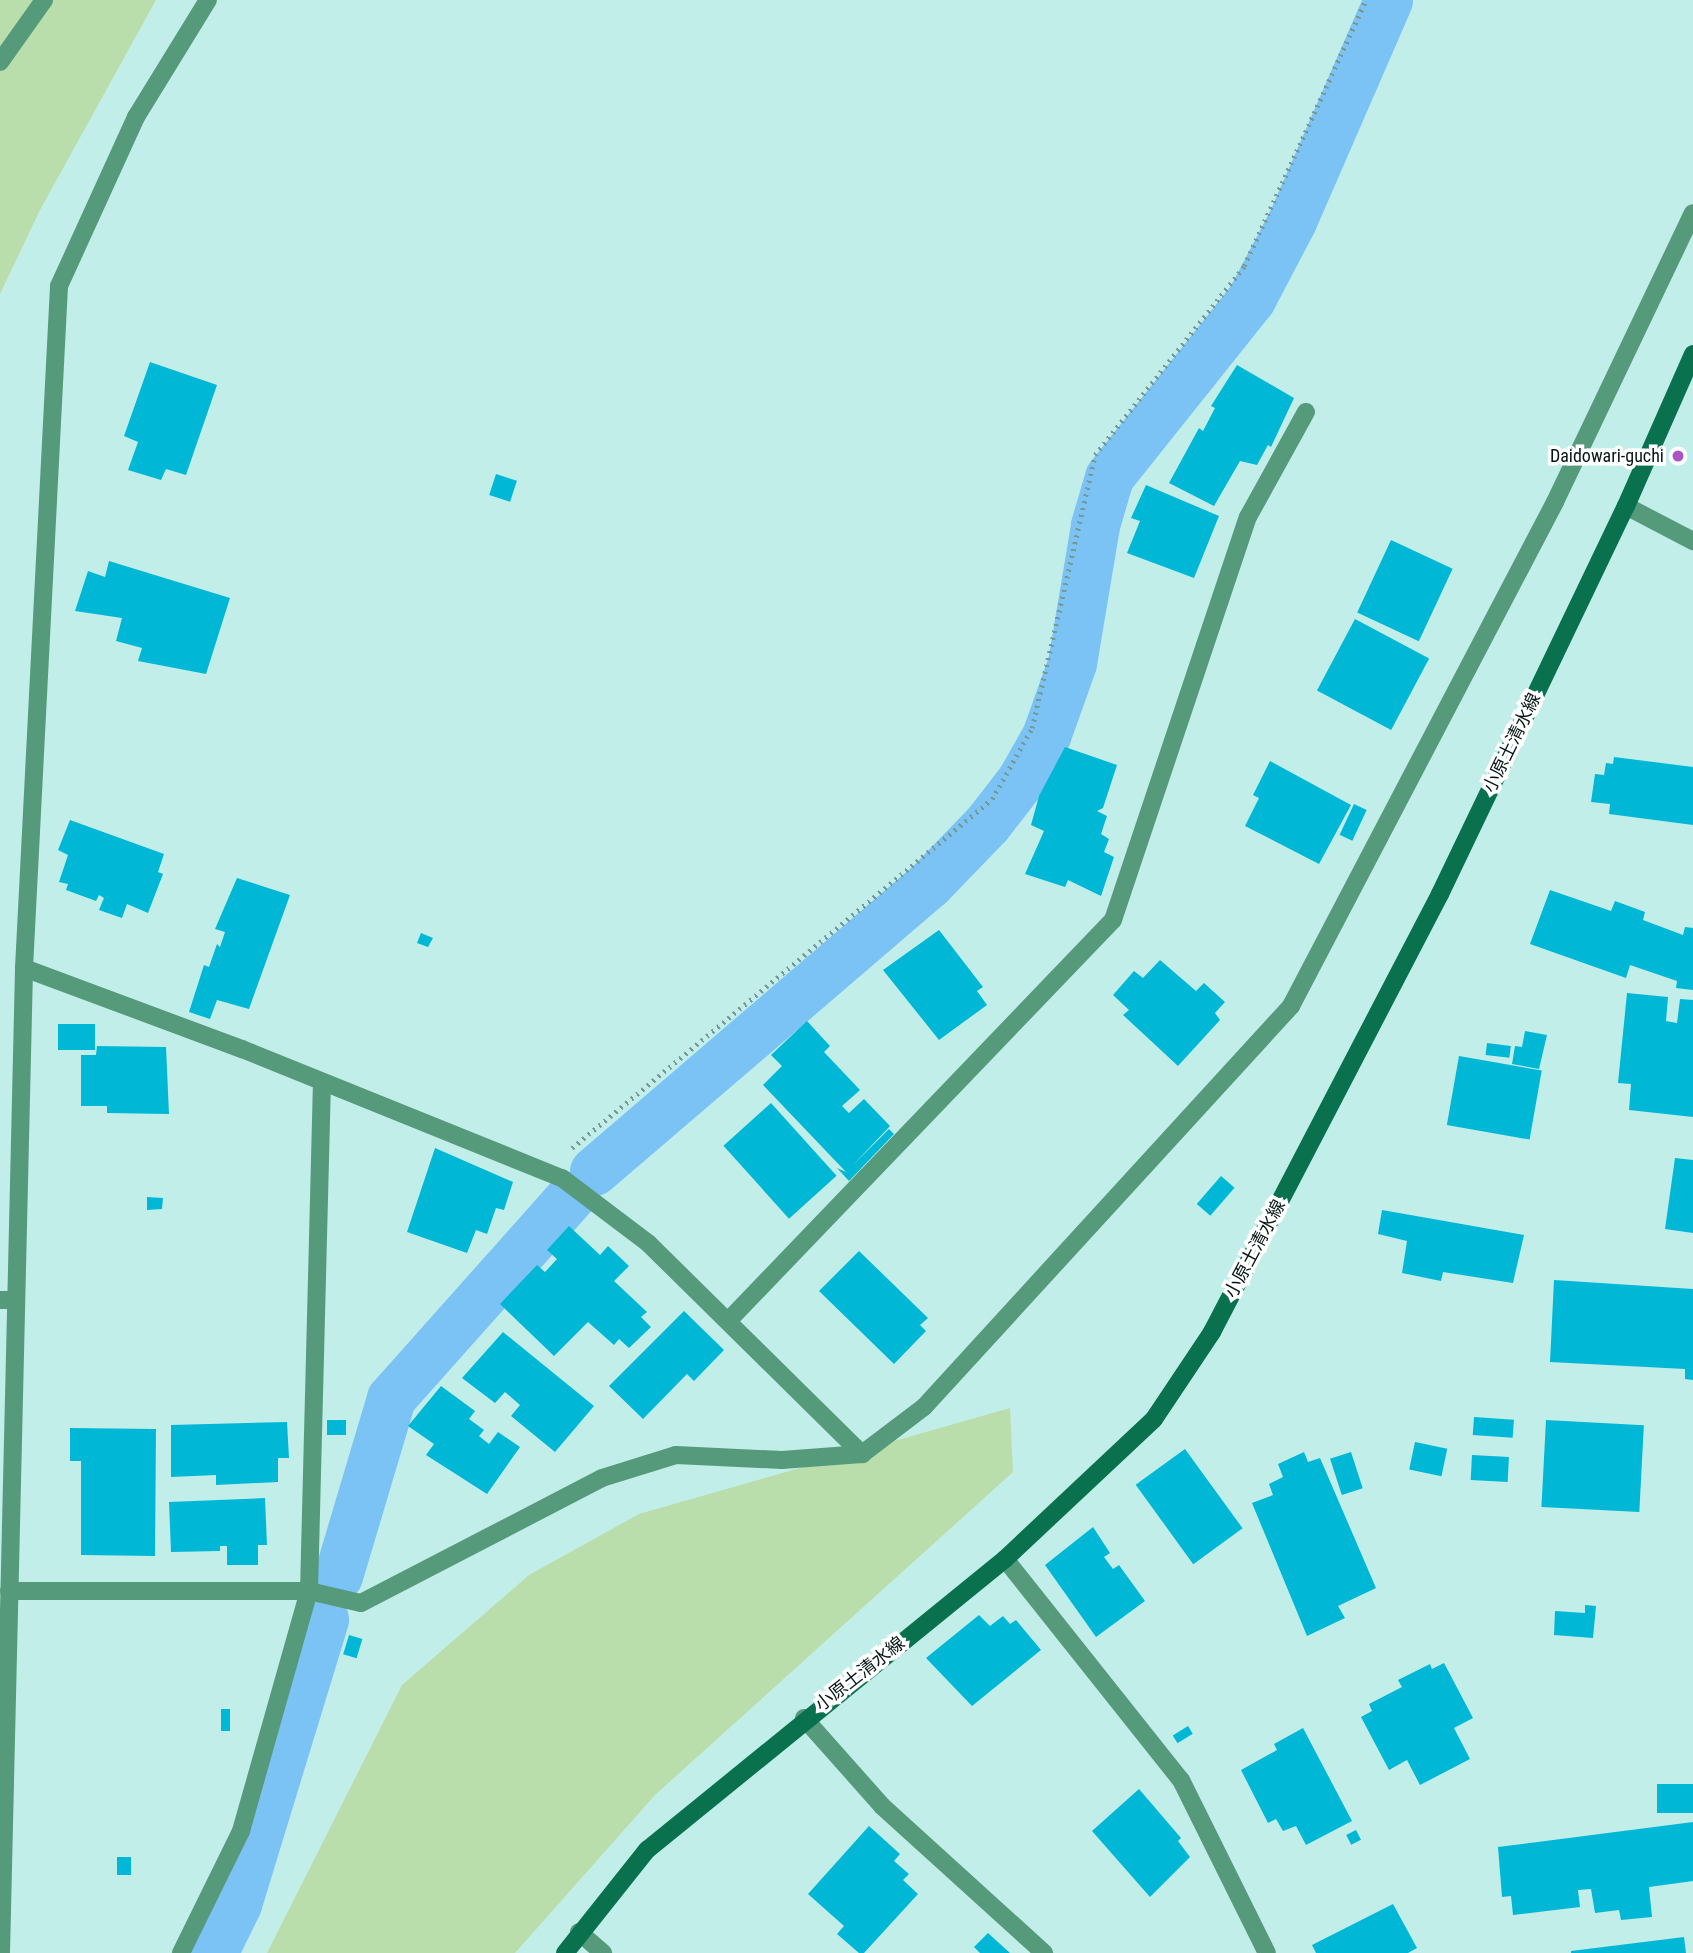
<!DOCTYPE html>
<html>
<head>
<meta charset="utf-8">
<style>
	body { margin:0 }
	#map { position:relative; width:1693px; height:1953px; overflow:hidden; background:#c2eee9; font-family:"Roboto Condensed","Noto Sans JP",sans-serif }
	div>[style] { position:absolute }
	[style*='--x'] { left:calc(var(--x)*1px); top:calc(var(--y)*1px); width:calc(var(--w)*1px); rotate:calc(var(--a)*1deg) }
	.green>* { inset:0; background:#b9deab }
	.canal>* { height:49px; margin:-24.5px; padding:0 24.5px; transform-origin:24.5px; border-radius:24.5px; background:#7bc2f5 }
	.building>* { inset:0; background:#00b8d6; transform-origin:0 0 }
	.path>* { height:4.5px; margin-top:-2.25px; transform-origin:0; background:repeating-linear-gradient(90deg,#779894 0 2px,transparent 0 7px) }
	.service>* { height:18px; margin:-9px; padding:0 9px; transform-origin:9px; border-radius:9px; background:#569a7c }
	.minor>* { height:18px; margin:-9px; padding:0 9px; transform-origin:9px; border-radius:9px; background:#569a7c }
	.tertiary>* { height:18px; margin:-9px; padding:0 9px; transform-origin:9px; border-radius:9px; background:#569a7c }
	.secondary>* { height:18px; margin:-9px; padding:0 9px; transform-origin:9px; border-radius:9px; background:#0a714f }
	.dots>* { width:19px; height:19px; translate:-50% -50%; box-sizing:border-box; border:4px solid #fff; border-radius:50% }
	span { translate:-50% -50%; white-space:nowrap; text-align:center; line-height:1.15; -webkit-text-stroke:7px #fff; paint-order:stroke }
	.poi-label { font-size:18px; color:#061615 }
	.right { translate:-100% -50%; text-align:right }
	.street-label { font-size:18px; color:#061615 }
</style>
</head>
<body>
<div id="map">
	<div class="green">
		<i style="clip-path:polygon(0 0,156px 0,40px 210px,0 294px)"></i>
		<i style="clip-path:polygon(1010px 1408px,1013px 1472px,655px 1795px,515px 1953px,267px 1953px,402px 1685px,529px 1575px,639px 1514px)"></i>
	</div>
	<div class="canal">
		<i style="--x:594;--y:1171;--w:441;--a:-40.6"></i>
		<i style="--x:929;--y:884;--w:83;--a:-46"></i>
		<i style="--x:987;--y:824;--w:56;--a:-52.3"></i>
		<i style="--x:1021;--y:780;--w:51;--a:-60.4"></i>
		<i style="--x:1046;--y:736;--w:77;--a:-70.4"></i>
		<i style="--x:1072;--y:663;--w:140;--a:-80.5"></i>
		<i style="--x:1095;--y:525;--w:50;--a:-73.7"></i>
		<i style="--x:1109;--y:477;--w:228;--a:-51.4"></i>
		<i style="--x:1251;--y:299;--w:88;--a:-62.3"></i>
		<i style="--x:1292;--y:221;--w:241;--a:-66.5"></i>
		<i style="--x:338;--y:1576;--w:186;--a:-73.4"></i>
		<i style="--x:391;--y:1398;--w:271;--a:-48.3"></i>
		<i style="--x:213;--y:1953;--w:55;--a:-63.9"></i>
		<i style="--x:237;--y:1904;--w:298;--a:-73"></i>
	</div>
	<div class="building">
		<i style="clip-path:polygon(150px 362px,217px 385px,186px 475px,166px 469px,161px 480px,128px 470px,138px 442px,124px 436px)"></i>
		<i style="clip-path:polygon(1237px 365px,1294px 398px,1271px 447px,1268px 445px,1257px 465px,1240px 461px,1214px 506px,1169px 483px,1199px 428px,1203px 431px,1215px 408px,1211px 406px)"></i>
		<i style="left:496px;top:474px;width:22px;height:22px;rotate:18deg"></i>
		<i style="clip-path:polygon(1146px 485px,1219px 516px,1194px 578px,1127px 553px,1140px 521px,1131px 518px)"></i>
		<i style="left:1391px;top:540px;width:68px;height:80px;rotate:25deg"></i>
		<i style="clip-path:polygon(109px 561px,230px 598px,206px 674px,138px 661px,142px 648px,116px 641px,122px 618px,75px 611px,88px 571px,105px 577px)"></i>
		<i style="left:1355px;top:619px;width:84px;height:81px;rotate:28deg"></i>
		<i style="clip-path:polygon(1065px 747px,1117px 765px,1103px 808px,1097px 811px,1107px 816px,1101px 834px,1109px 839px,1104px 852px,1114px 857px,1101px 896px,1068px 880px,1065px 887px,1025px 874px,1044px 831px,1031px 825px,1039px 796px)"></i>
		<i style="clip-path:polygon(1614px 757px,1693px 767px,1693px 825px,1609px 814px,1610px 804px,1591px 802px,1595px 774px,1604px 775px,1606px 763px,1613px 764px)"></i>
		<i style="clip-path:polygon(1270px 761px,1351px 805px,1319px 864px,1245px 826px,1259px 798px,1253px 795px)"></i>
		<i style="left:1354px;top:804px;width:14px;height:34px;rotate:25deg"></i>
		<i style="clip-path:polygon(70px 820px,164px 854px,158px 872px,163px 874px,148px 913px,127px 904px,122px 918px,99px 910px,104px 898px,99px 895px,96px 901px,66px 890px,68px 884px,59px 882px,68px 855px,58px 850px)"></i>
		<i style="clip-path:polygon(237px 878px,290px 895px,249px 1009px,217px 1000px,210px 1019px,189px 1012px,204px 965px,209px 967px,217px 944px,220px 947px,225px 932px,215px 929px)"></i>
		<i style="clip-path:polygon(1550px 890px,1611px 911px,1615px 901px,1645px 912px,1643px 920px,1683px 935px,1685px 927px,1693px 928px,1693px 990px,1676px 988px,1677px 981px,1630px 965px,1626px 978px,1530px 944px)"></i>
		<i style="clip-path:polygon(939px 930px,983px 987px,977px 991px,987px 1005px,939px 1040px,883px 970px)"></i>
		<i style="clip-path:polygon(421px 933px,433px 938px,428px 947px,417px 943px)"></i>
		<i style="clip-path:polygon(1160px 960px,1196px 991px,1204px 983px,1225px 1002px,1215px 1013px,1220px 1020px,1178px 1066px,1123px 1015px,1129px 1010px,1113px 995px,1134px 971px,1143px 978px)"></i>
		<i style="clip-path:polygon(1627px 993px,1668px 997px,1666px 1021px,1677px 1023px,1680px 999px,1693px 1000px,1693px 1117px,1629px 1110px,1631px 1084px,1618px 1083px)"></i>
		<i style="clip-path:polygon(807px 1021px,830px 1046px,824px 1052px,860px 1090px,842px 1106px,849px 1113px,864px 1099px,890px 1126px,852px 1166px,889px 1129px,894px 1134px,849px 1181px,837px 1168px,846px 1172px,763px 1085px,782px 1066px,771px 1055px)"></i>
		<i style="left:58px;top:1024px;width:37px;height:26px"></i>
		<i style="clip-path:polygon(1525px 1031px,1547px 1035px,1539px 1069px,1512px 1064px,1515px 1046px,1522px 1047px)"></i>
		<i style="left:1487px;top:1043px;width:24px;height:12px;rotate:7deg"></i>
		<i style="clip-path:polygon(97px 1046px,166px 1047px,169px 1114px,107px 1113px,107px 1106px,81px 1106px,81px 1055px,96px 1055px)"></i>
		<i style="left:1459px;top:1056px;width:84px;height:70px;rotate:10deg"></i>
		<i style="left:771px;top:1103px;width:98px;height:64px;rotate:48deg"></i>
		<i style="clip-path:polygon(435px 1148px,513px 1182px,504px 1210px,496px 1208px,487px 1234px,476px 1230px,467px 1253px,407px 1232px)"></i>
		<i style="clip-path:polygon(1675px 1158px,1693px 1160px,1693px 1233px,1665px 1229px)"></i>
		<i style="left:1221px;top:1176px;width:18px;height:37px;rotate:41deg"></i>
		<i style="clip-path:polygon(147px 1197px,163px 1198px,162px 1209px,147px 1210px)"></i>
		<i style="clip-path:polygon(1382px 1210px,1524px 1235px,1513px 1283px,1443px 1272px,1441px 1281px,1402px 1273px,1407px 1241px,1378px 1234px)"></i>
		<i style="clip-path:polygon(569px 1226px,600px 1255px,608px 1246px,629px 1266px,614px 1281px,647px 1312px,641px 1317px,651px 1327px,629px 1348px,619px 1339px,614px 1345px,588px 1322px,554px 1356px,500px 1304px,537px 1265px,545px 1272px,557px 1259px,547px 1250px)"></i>
		<i style="clip-path:polygon(859px 1251px,928px 1318px,920px 1325px,926px 1331px,894px 1364px,819px 1291px)"></i>
		<i style="clip-path:polygon(1554px 1280px,1693px 1289px,1693px 1380px,1685px 1379px,1685px 1369px,1550px 1362px)"></i>
		<i style="clip-path:polygon(684px 1311px,724px 1350px,694px 1381px,687px 1374px,643px 1419px,609px 1386px)"></i>
		<i style="clip-path:polygon(503px 1332px,594px 1406px,555px 1452px,511px 1416px,520px 1405px,505px 1392px,495px 1403px,462px 1378px)"></i>
		<i style="clip-path:polygon(441px 1386px,475px 1411px,469px 1419px,484px 1430px,479px 1436px,489px 1444px,498px 1432px,520px 1447px,487px 1494px,426px 1455px,434px 1444px,408px 1426px)"></i>
		<i style="left:1474px;top:1417px;width:40px;height:18px;rotate:4deg"></i>
		<i style="left:346px;top:1420px;width:15px;height:19px;rotate:90deg"></i>
		<i style="left:1546px;top:1420px;width:98px;height:87px;rotate:3deg"></i>
		<i style="clip-path:polygon(287px 1422px,289px 1458px,278px 1458px,278px 1482px,216px 1485px,216px 1475px,171px 1477px,171px 1425px)"></i>
		<i style="clip-path:polygon(70px 1428px,156px 1429px,155px 1556px,81px 1555px,81px 1461px,70px 1461px)"></i>
		<i style="left:1415px;top:1442px;width:33px;height:28px;rotate:12deg"></i>
		<i style="left:1185px;top:1449px;width:98px;height:61px;rotate:54deg"></i>
		<i style="clip-path:polygon(1304px 1452px,1308px 1462px,1320px 1458px,1376px 1588px,1338px 1606px,1345px 1618px,1307px 1636px,1252px 1503px,1273px 1495px,1269px 1484px,1283px 1477px,1278px 1464px)"></i>
		<i style="left:1351px;top:1452px;width:38px;height:22px;rotate:72deg"></i>
		<i style="left:1472px;top:1455px;width:37px;height:25px;rotate:3deg"></i>
		<i style="clip-path:polygon(265px 1498px,267px 1545px,258px 1545px,258px 1565px,227px 1565px,227px 1546px,220px 1546px,220px 1551px,171px 1552px,169px 1502px)"></i>
		<i style="clip-path:polygon(1093px 1527px,1110px 1553px,1104px 1557px,1113px 1569px,1119px 1565px,1145px 1601px,1096px 1637px,1045px 1565px)"></i>
		<i style="clip-path:polygon(1585px 1605px,1596px 1606px,1593px 1638px,1554px 1635px,1555px 1611px,1585px 1613px)"></i>
		<i style="clip-path:polygon(979px 1615px,990px 1626px,1003px 1616px,1010px 1624px,1016px 1620px,1041px 1650px,972px 1706px,926px 1658px)"></i>
		<i style="left:349px;top:1635px;width:14px;height:20px;rotate:17deg"></i>
		<i style="clip-path:polygon(1444px 1663px,1473px 1718px,1454px 1728px,1470px 1759px,1420px 1785px,1407px 1760px,1389px 1770px,1361px 1717px,1372px 1711px,1369px 1704px,1402px 1687px,1398px 1680px,1430px 1664px,1432px 1669px)"></i>
		<i style="left:221px;top:1709px;width:9px;height:22px"></i>
		<i style="left:1188px;top:1726px;width:9px;height:18px;rotate:58deg"></i>
		<i style="clip-path:polygon(1303px 1728px,1352px 1821px,1306px 1845px,1296px 1826px,1283px 1831px,1276px 1819px,1268px 1823px,1241px 1770px,1277px 1750px,1274px 1744px)"></i>
		<i style="left:1693px;top:1784px;width:29px;height:36px;rotate:90deg"></i>
		<i style="clip-path:polygon(1139px 1789px,1181px 1838px,1178px 1841px,1190px 1857px,1150px 1897px,1092px 1831px)"></i>
		<i style="clip-path:polygon(1693px 1822px,1693px 1881px,1649px 1887px,1652px 1917px,1621px 1920px,1619px 1910px,1595px 1913px,1591px 1889px,1578px 1890px,1580px 1907px,1513px 1915px,1511px 1896px,1502px 1897px,1498px 1847px)"></i>
		<i style="clip-path:polygon(869px 1826px,900px 1854px,894px 1861px,909px 1874px,903px 1880px,918px 1894px,864px 1953px,859px 1953px,837px 1934px,844px 1926px,808px 1894px)"></i>
		<i style="left:1356px;top:1830px;width:11px;height:11px;rotate:63deg"></i>
		<i style="left:117px;top:1857px;width:14px;height:18px"></i>
		<i style="clip-path:polygon(1393px 1904px,1417px 1948px,1408px 1953px,1316px 1953px,1312px 1945px)"></i>
		<i style="clip-path:polygon(988px 1933px,1010px 1953px,980px 1953px,974px 1947px)"></i>
		<i style="clip-path:polygon(1684px 1937px,1686px 1953px,1571px 1953px,1571px 1951px)"></i>
	</div>
	<div class="path">
		<i style="--x:572;--y:1148;--w:546;--a:-39.72"></i>
		<i style="--x:992;--y:799;--w:81;--a:-60.6"></i>
		<i style="--x:1032;--y:728;--w:280;--a:-77"></i>
		<i style="--x:1095;--y:455;--w:241;--a:-51.7"></i>
		<i style="--x:1244;--y:266;--w:293;--a:-65.4"></i>
	</div>
	<div class="service">
		<i style="--x:0;--y:1300;--w:16;--a:0"></i>
		<i style="--x:730;--y:1319;--w:553;--a:-46.17"></i>
		<i style="--x:1113;--y:920;--w:425;--a:-71.5"></i>
		<i style="--x:1248;--y:517;--w:120;--a:-61.1"></i>
		<i style="--x:181;--y:1953;--w:136;--a:-63.8"></i>
		<i style="--x:241;--y:1831;--w:249;--a:-74.2"></i>
		<i style="--x:309;--y:1591;--w:509;--a:-88.54"></i>
	</div>
	<div class="minor">
		<i style="--x:0;--y:62;--w:76;--a:-54.6"></i>
		<i style="--x:1626;--y:506;--w:76;--a:27.6"></i>
		<i style="--x:24;--y:968;--w:233;--a:20.4"></i>
		<i style="--x:242;--y:1049;--w:345;--a:22"></i>
		<i style="--x:562;--y:1178;--w:108;--a:37.1"></i>
		<i style="--x:648;--y:1243;--w:301;--a:44.6"></i>
		<i style="--x:1005;--y:1559;--w:283;--a:51.5"></i>
		<i style="--x:1181;--y:1780;--w:193;--a:63.6"></i>
		<i style="--x:9;--y:1591;--w:300;--a:0"></i>
		<i style="--x:309;--y:1591;--w:53;--a:13"></i>
		<i style="--x:361;--y:1603;--w:271;--a:-27.4"></i>
		<i style="--x:602;--y:1478;--w:77;--a:-17.3"></i>
		<i style="--x:676;--y:1455;--w:106;--a:2.7"></i>
		<i style="--x:782;--y:1460;--w:80;--a:-4.3"></i>
		<i style="--x:862;--y:1454;--w:78;--a:-37.2"></i>
		<i style="--x:924;--y:1407;--w:544;--a:-47.53"></i>
		<i style="--x:1291;--y:1006;--w:569;--a:-62.35"></i>
		<i style="--x:1555;--y:502;--w:320;--a:-64.5"></i>
		<i style="--x:804;--y:1718;--w:118;--a:48.4"></i>
		<i style="--x:882;--y:1806;--w:219;--a:42.2"></i>
		<i style="--x:579;--y:1932;--w:32;--a:41"></i>
	</div>
	<div class="tertiary">
		<i style="--x:1;--y:1953;--w:985;--a:-88.66"></i>
		<i style="--x:24;--y:968;--w:683;--a:-87.06"></i>
		<i style="--x:59;--y:286;--w:186;--a:-65.5"></i>
		<i style="--x:136;--y:117;--w:137;--a:-58.4"></i>
	</div>
	<div class="secondary">
		<i style="--x:565;--y:1953;--w:132;--a:-51.5"></i>
		<i style="--x:647;--y:1850;--w:461;--a:-39.1"></i>
		<i style="--x:1005;--y:1559;--w:204;--a:-43.2"></i>
		<i style="--x:1154;--y:1419;--w:105;--a:-56.3"></i>
		<i style="--x:1212;--y:1332;--w:494;--a:-62.5"></i>
		<i style="--x:1440;--y:894;--w:430;--a:-64.4"></i>
		<i style="--x:1626;--y:506;--w:166;--a:-66.2"></i>
	</div>
	<div class="dots">
		<i style="left:1678px;top:456px;background:#aa55c3"></i>
	</div>
	<div class="poi-label">
		<span class="right" style="left:1664px;top:456px">Daidowari-guchi</span>
	</div>
	<div class="street-label">
		<span style="left:1512px;top:743px;rotate:-64deg">小原土清水線</span>
		<span style="left:1255px;top:1249px;rotate:-62deg">小原土清水線</span>
		<span style="left:860px;top:1674px;rotate:-38deg">小原土清水線</span>
	</div>
</div>
</body>
</html>
